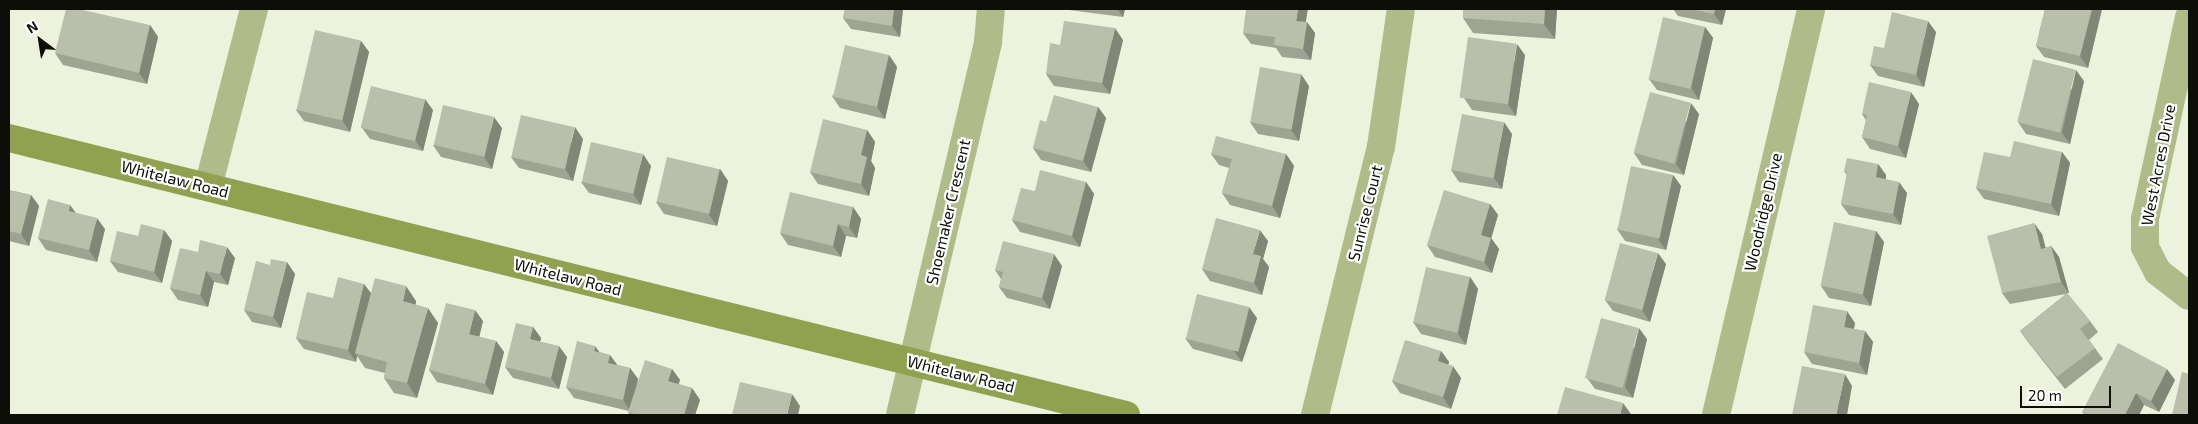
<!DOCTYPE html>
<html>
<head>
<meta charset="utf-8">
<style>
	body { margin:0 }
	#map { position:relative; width:2198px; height:424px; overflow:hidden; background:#edf2dd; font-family:"Exo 2",sans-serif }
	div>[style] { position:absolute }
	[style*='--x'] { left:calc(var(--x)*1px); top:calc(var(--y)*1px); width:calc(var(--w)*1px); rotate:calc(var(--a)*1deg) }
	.street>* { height:28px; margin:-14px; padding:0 14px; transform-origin:14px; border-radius:14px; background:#afbb88 }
	.secondary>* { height:28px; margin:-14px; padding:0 14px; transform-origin:14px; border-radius:14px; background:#90a150 }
	.wall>* { inset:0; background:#9fa492 }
	.shaded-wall>* { inset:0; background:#828677 }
	.building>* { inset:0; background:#b9bfaa; transform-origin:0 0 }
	span { translate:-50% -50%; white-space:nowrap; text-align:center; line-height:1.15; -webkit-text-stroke:4.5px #fff; paint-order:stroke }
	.street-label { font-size:16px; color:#0d0e07 }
	.frame { position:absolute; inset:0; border:10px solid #0d0e07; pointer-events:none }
	.north { position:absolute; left:15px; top:15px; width:50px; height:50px; -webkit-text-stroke:4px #fff; paint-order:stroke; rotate:329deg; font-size:14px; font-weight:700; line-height:20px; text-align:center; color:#0d0e07 }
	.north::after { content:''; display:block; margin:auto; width:18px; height:22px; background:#0d0e07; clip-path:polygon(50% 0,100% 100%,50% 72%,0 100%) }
	.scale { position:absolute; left:2020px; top:386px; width:91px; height:22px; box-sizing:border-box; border:2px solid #0d0e07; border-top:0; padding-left:6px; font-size:15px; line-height:18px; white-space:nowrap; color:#0d0e07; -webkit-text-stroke:4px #fff; paint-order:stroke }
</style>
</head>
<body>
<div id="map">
	<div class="street">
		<i style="--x:2189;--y:17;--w:207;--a:102.3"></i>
		<i style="--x:2145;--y:219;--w:28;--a:90"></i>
		<i style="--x:2145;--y:247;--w:28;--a:63"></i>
		<i style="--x:2158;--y:272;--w:39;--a:38"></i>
		<i style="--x:208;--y:187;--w:184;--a:-75.5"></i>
		<i style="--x:900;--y:415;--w:383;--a:-76.7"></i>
		<i style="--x:988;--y:42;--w:33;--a:-85"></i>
		<i style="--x:1315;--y:415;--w:276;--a:-76.2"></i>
		<i style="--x:1381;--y:147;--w:139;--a:-81.8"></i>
		<i style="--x:1716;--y:415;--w:417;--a:-76.8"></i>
	</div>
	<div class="secondary">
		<i style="--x:9;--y:138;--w:1151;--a:13.93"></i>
	</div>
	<div class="wall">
		<i style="clip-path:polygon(845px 9px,903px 9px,900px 37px,851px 29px,843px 18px)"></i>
		<i style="clip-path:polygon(1068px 9px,1125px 9px,1123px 17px,1069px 10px)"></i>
		<i style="clip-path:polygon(1557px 9px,1555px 39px,1473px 33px,1463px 18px)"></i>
		<i style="clip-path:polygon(1673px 9px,1726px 9px,1722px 25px,1678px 16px)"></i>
		<i style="clip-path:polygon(2045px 9px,2102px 9px,2088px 68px,2044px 57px,2036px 46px)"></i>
		<i style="clip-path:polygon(1306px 22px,1315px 33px,1311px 60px,1282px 57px,1276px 48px,1251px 44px,1243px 33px)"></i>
		<i style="clip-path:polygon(150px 25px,158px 37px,147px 84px,63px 65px,55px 53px)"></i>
		<i style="clip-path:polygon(1705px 27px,1713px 38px,1699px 100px,1657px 90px,1649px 79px)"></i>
		<i style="clip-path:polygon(1936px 32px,1924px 87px,1878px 76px,1870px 65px)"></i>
		<i style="clip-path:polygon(1123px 40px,1110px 94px,1054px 86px,1046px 74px,1060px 45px)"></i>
		<i style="clip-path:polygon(361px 41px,369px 52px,350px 132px,304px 121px,296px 110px)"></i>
		<i style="clip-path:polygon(889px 55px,897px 67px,885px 119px,840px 108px,832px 96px)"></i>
		<i style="clip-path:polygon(1525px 55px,1516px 116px,1472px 110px,1464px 98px)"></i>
		<i style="clip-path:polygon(2084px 81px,2070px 144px,2026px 134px,2018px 122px)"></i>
		<i style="clip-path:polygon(1309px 86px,1299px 141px,1258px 134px,1250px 122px)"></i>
		<i style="clip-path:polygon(1919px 104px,1906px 158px,1870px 149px,1862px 137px,1866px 120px,1862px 114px)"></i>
		<i style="clip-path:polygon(1098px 107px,1106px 118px,1091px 172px,1041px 160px,1033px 148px,1046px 122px)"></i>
		<i style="clip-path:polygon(433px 110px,423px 151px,370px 139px,362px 128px)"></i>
		<i style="clip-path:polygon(1699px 114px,1684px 175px,1642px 165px,1634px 153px)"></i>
		<i style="clip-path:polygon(502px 128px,492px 169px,441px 157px,433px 145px)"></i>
		<i style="clip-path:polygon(867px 130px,875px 142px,871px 161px,875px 168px,869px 196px,818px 184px,810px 172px)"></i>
		<i style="clip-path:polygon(1512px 134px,1502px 189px,1459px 182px,1451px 170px)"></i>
		<i style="clip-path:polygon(583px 139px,573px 181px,519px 168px,511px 157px)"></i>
		<i style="clip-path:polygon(2062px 152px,2070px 163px,2059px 216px,1984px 199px,1976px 188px,2010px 157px)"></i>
		<i style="clip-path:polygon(1211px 154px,1286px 154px,1294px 166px,1280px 218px,1230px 205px,1222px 193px,1229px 168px,1219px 165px)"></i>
		<i style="clip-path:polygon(1878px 164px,1886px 175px,1886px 179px,1907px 193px,1901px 225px,1849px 215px,1841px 204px,1847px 175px,1844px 171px)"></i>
		<i style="clip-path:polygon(651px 166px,641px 205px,589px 193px,581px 182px)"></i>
		<i style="clip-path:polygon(720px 169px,728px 181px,717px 226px,664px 214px,656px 202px)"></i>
		<i style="clip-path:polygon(1673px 175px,1681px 186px,1666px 250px,1625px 241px,1617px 229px)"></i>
		<i style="clip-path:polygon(1086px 182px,1094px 194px,1080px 247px,1020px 232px,1012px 220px,1035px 191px)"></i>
		<i style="clip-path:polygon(9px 190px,31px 195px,39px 206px,29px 246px,9px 241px)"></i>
		<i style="clip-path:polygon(1490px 204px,1498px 215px,1491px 238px,1499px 249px,1492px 273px,1435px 257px,1427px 245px)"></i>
		<i style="clip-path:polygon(70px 205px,76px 213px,105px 229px,97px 262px,46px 250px,38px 238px)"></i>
		<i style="clip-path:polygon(853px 207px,861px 219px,857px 238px,846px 236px,841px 257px,788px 245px,780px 233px)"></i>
		<i style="clip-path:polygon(164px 230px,172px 241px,162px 283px,118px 272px,110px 261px,138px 236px)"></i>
		<i style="clip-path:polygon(1876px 231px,1884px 242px,1871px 306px,1829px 298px,1821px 286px)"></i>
		<i style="clip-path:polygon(2042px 234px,2045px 248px,2051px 246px,2059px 257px,2069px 293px,2067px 293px,2090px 321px,2098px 332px,2089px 340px,2103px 359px,2065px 389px,2028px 342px,2020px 331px,2066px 294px,2010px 304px,2002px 293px)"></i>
		<i style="clip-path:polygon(1268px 241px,1263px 259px,1269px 267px,1262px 295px,1210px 281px,1202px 269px)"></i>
		<i style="clip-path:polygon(198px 252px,235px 258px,228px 285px,214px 282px,208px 307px,178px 300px,170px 288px)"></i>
		<i style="clip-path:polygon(1666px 264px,1650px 322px,1613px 311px,1605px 300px)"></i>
		<i style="clip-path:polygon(1062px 266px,1050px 309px,1007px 298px,999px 287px,1001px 279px,995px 270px)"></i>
		<i style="clip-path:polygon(295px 274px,281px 328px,252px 322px,244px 310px)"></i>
		<i style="clip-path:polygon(1470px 277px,1478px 289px,1466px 345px,1421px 334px,1413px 322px)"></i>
		<i style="clip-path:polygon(364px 284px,371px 293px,416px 301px,416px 305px,438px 323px,417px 398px,394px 393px,384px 378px,385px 373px,365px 368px,357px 356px,356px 362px,304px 349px,296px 338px,333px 298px)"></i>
		<i style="clip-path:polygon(1257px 318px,1242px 362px,1193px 349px,1185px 338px)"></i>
		<i style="clip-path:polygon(483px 321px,479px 337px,496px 341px,504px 352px,493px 395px,437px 382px,429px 370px)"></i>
		<i style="clip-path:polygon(1855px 323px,1854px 329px,1865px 331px,1873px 342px,1867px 375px,1812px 364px,1804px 352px)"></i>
		<i style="clip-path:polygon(533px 327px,541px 338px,540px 342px,567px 357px,559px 389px,513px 378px,505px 367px)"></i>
		<i style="clip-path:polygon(1647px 339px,1633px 398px,1595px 389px,1587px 378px)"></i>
		<i style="clip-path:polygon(1441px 351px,1449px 362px,1448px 365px,1461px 378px,1451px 409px,1400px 393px,1392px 381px)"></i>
		<i style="clip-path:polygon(599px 352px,610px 355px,617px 365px,630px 368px,638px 379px,637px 386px,672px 369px,680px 380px,678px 384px,692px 388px,700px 400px,695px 415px,630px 415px,628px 412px,629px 411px,574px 398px,566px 387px)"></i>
		<i style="clip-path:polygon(2175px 380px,2159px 412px,2144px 405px,2139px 415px,2085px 415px,2082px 412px)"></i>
	</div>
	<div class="shaded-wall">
		<i style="clip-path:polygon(894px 9px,903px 9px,900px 37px,892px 26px)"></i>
		<i style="clip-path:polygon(1117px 9px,1125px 9px,1123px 17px)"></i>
		<i style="clip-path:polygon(1298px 9px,1308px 9px,1304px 32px,1296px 21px)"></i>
		<i style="clip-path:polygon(1545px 9px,1557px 9px,1555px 39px,1544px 24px)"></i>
		<i style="clip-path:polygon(1715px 9px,1726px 9px,1722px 25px,1714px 14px)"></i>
		<i style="clip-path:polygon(2092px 9px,2102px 9px,2088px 68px,2080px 56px)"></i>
		<i style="clip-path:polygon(1928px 21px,1936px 32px,1924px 87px,1916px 75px)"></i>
		<i style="clip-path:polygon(1307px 22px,1315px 33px,1311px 60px,1303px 49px)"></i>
		<i style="clip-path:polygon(150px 25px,158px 37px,147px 84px,139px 73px)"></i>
		<i style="clip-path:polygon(1705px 27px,1713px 38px,1699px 100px,1691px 88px)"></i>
		<i style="clip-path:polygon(1115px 28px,1123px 40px,1110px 94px,1102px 83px)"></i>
		<i style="clip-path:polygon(361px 41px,369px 52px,350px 132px,342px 120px)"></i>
		<i style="clip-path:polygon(1517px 44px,1525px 55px,1516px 116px,1508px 104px)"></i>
		<i style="clip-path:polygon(889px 55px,897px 67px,885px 119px,877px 107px)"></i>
		<i style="clip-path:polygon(2076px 70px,2084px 81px,2070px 144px,2062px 133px)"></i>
		<i style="clip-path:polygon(1301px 74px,1309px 86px,1299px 141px,1291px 130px)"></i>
		<i style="clip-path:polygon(1911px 92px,1919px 104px,1906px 158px,1898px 146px)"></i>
		<i style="clip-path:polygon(425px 99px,433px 110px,423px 151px,415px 140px)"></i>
		<i style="clip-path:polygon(1691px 103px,1699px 114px,1684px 175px,1676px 164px)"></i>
		<i style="clip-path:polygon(1098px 107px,1106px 118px,1091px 172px,1083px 161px)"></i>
		<i style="clip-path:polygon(494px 117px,502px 128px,492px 169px,484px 157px)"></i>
		<i style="clip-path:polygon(1504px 122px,1512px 134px,1502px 189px,1494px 178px)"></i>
		<i style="clip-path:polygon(575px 127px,583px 139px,573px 181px,565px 169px)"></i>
		<i style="clip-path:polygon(867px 130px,875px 142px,871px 161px,875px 168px,869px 196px,861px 184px,861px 155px)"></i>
		<i style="clip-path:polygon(2062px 152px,2070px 163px,2059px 216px,2051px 204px)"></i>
		<i style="clip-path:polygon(643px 154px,651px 166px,641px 205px,633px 194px)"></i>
		<i style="clip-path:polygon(1286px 154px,1294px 166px,1280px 218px,1272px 206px)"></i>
		<i style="clip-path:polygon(1878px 164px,1886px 175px,1884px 189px,1876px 177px)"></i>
		<i style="clip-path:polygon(720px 169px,728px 181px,717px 226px,709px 215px)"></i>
		<i style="clip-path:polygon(1673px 175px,1681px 186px,1666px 250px,1658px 239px)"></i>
		<i style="clip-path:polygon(1086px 182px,1094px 194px,1080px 247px,1072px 236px)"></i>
		<i style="clip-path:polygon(1899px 182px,1907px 193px,1901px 225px,1893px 214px)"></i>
		<i style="clip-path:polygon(31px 195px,39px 206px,29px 246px,21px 234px)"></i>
		<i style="clip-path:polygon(1490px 204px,1498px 215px,1489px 246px,1481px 235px)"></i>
		<i style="clip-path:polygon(70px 205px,78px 217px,69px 211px)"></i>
		<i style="clip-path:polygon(853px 207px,861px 219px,857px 238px,849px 227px)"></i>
		<i style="clip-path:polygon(97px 218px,105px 229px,97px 262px,89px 250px)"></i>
		<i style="clip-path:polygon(2034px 223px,2042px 234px,2049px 260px,2041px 249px)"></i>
		<i style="clip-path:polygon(838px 224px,846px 236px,841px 257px,833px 246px)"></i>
		<i style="clip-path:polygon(164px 230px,172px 241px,162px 283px,154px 272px)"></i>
		<i style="clip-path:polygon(1260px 230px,1268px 241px,1263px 259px,1269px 267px,1262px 295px,1254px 283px,1253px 254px)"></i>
		<i style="clip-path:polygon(1876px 231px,1884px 242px,1871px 306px,1863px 295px)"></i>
		<i style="clip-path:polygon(1491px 238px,1499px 249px,1492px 273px,1484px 262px)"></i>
		<i style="clip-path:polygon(2051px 246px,2059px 257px,2069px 293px,2061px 282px)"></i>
		<i style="clip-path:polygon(227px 247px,235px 258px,228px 285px,220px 274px)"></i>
		<i style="clip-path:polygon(1658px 253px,1666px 264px,1650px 322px,1642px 310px)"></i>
		<i style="clip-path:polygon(1054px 254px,1062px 266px,1050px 309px,1042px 298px)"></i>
		<i style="clip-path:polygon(287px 262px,295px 274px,281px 328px,273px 317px)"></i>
		<i style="clip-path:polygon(206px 271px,214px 282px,208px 307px,200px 295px)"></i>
		<i style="clip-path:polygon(1470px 277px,1478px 289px,1466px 345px,1458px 334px)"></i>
		<i style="clip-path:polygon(364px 284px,372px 295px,355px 353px,357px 356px,356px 362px,348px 350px)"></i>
		<i style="clip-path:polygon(406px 286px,416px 301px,413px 316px,403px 301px)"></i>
		<i style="clip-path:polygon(1249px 307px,1257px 318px,1242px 362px,1234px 351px)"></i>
		<i style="clip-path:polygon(428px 308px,438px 323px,417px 398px,407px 383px)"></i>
		<i style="clip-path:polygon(475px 310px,483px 321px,477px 346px,469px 334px)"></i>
		<i style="clip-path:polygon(1847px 311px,1855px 323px,1852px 338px,1844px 327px)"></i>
		<i style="clip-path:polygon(533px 327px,541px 338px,538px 351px,530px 339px)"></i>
		<i style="clip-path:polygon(1639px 328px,1647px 339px,1633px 398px,1625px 387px)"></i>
		<i style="clip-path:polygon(1865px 331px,1873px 342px,1867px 375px,1859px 363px)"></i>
		<i style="clip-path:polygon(496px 341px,504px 352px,493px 395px,485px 384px)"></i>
		<i style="clip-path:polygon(559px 346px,567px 357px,559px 389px,551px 378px)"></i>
		<i style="clip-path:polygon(595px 346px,603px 357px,594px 351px)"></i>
		<i style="clip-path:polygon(1441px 351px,1449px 362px,1446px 373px,1438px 361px)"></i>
		<i style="clip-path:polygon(610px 355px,618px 366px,608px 363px)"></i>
		<i style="clip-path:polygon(1453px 366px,1461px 378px,1451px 409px,1443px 397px)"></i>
		<i style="clip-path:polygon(630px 368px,638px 379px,631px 412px,623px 400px)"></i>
		<i style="clip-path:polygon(672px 369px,680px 380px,676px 392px,668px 381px)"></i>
		<i style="clip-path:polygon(2167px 369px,2175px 380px,2159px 412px,2151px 401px)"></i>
		<i style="clip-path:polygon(1845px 374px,1852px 386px,1847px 415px,1836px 415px)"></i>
		<i style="clip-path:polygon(692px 388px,700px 400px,695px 415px,684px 415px)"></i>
		<i style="clip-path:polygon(2136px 393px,2144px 405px,2139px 415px,2125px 415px)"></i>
		<i style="clip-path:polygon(792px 394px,800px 406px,798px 415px,787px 415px)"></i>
		<i style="clip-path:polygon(1623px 403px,1631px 414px,1631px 415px,1620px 415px)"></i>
	</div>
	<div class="building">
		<i style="clip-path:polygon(66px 9px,78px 9px,150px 25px,139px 73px,55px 53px)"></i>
		<i style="clip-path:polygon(845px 9px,894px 9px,892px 26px,843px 18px)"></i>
		<i style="clip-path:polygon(1246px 9px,1298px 9px,1296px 21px,1307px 22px,1303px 49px,1274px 45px,1275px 37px,1243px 33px)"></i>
		<i style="clip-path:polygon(1463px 9px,1545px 9px,1544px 24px,1463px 18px)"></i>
		<i style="clip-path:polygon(1690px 9px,1715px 9px,1714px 14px)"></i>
		<i style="clip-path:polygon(2045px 9px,2092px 9px,2080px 56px,2036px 46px)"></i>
		<i style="clip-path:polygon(1892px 12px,1928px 21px,1916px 75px,1870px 65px,1874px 46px,1884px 48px)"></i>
		<i style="left:1663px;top:17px;width:43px;height:64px;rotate:13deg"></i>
		<i style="clip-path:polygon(1064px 21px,1115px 28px,1102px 83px,1046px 74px,1050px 43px,1060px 45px)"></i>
		<i style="left:315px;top:30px;width:47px;height:82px;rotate:13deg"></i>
		<i style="left:1468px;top:37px;width:49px;height:61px;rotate:8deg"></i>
		<i style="left:845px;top:45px;width:45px;height:53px;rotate:13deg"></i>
		<i style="left:2033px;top:59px;width:44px;height:65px;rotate:14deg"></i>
		<i style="left:1260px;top:67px;width:42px;height:56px;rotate:10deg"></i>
		<i style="clip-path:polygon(1869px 82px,1911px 92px,1898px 146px,1862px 137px,1867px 115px,1862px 114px)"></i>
		<i style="left:371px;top:86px;width:56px;height:43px;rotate:14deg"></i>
		<i style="left:1650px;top:92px;width:42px;height:63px;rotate:15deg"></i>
		<i style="clip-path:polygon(1054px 95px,1098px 107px,1083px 161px,1033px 148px,1040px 120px,1046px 122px)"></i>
		<i style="left:443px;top:105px;width:52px;height:41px;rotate:13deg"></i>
		<i style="left:1462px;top:114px;width:43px;height:57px;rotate:11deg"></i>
		<i style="left:521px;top:115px;width:55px;height:43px;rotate:13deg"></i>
		<i style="clip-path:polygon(823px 119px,867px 130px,861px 155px,867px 157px,861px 184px,810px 172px)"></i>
		<i style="clip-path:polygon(1216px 136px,1286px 154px,1272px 206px,1222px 193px,1232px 159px,1211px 154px)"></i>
		<i style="clip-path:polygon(2014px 141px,2062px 152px,2051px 204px,1976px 188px,1984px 152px,2010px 157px)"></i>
		<i style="left:591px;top:142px;width:53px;height:41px;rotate:13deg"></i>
		<i style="left:667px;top:157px;width:54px;height:46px;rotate:13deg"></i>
		<i style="clip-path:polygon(1847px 158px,1878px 164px,1876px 177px,1899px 182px,1893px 214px,1841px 204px,1847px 172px,1844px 171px)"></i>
		<i style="left:1631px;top:166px;width:43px;height:65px;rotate:12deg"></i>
		<i style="clip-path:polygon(1040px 170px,1086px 182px,1072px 236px,1012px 220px,1021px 188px,1035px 191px)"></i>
		<i style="clip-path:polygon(9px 190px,31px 195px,21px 234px,9px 231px)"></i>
		<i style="clip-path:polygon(1444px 190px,1490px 204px,1481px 235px,1491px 238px,1484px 262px,1427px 245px)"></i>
		<i style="clip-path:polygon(790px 192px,853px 207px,849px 227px,838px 224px,833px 246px,780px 233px)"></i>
		<i style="clip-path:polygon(48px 199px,70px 205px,69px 211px,97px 218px,89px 250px,38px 238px)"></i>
		<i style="clip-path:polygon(1216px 218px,1260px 230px,1253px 254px,1261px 256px,1254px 283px,1202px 269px)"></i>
		<i style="left:1834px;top:222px;width:43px;height:65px;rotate:12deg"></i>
		<i style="clip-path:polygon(2034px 223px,2041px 249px,2051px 246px,2061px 282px,2002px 293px,1987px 236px)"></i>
		<i style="clip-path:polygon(141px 224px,164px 230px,154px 272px,110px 261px,117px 231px,138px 236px)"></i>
		<i style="clip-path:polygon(200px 240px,227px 247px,220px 274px,206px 271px,200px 295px,170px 288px,180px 248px,198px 252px)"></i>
		<i style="clip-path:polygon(1003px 241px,1054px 254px,1042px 298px,999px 287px,1003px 272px,995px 270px)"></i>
		<i style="left:1620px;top:243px;width:39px;height:59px;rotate:15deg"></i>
		<i style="clip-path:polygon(271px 259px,287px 262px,273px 317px,244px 310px,256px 261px,270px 265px)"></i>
		<i style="left:1426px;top:267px;width:45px;height:57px;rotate:13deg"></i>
		<i style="clip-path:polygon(338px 277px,364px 284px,348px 350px,296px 338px,307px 292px,333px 298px)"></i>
		<i style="clip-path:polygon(375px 278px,406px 286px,403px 301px,428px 308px,407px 383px,384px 378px,387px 362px,355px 353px)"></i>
		<i style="clip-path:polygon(2067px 293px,2090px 321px,2080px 329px,2095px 348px,2057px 377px,2020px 331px)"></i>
		<i style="left:1197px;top:294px;width:54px;height:46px;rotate:14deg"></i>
		<i style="clip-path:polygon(446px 303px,475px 310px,469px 334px,496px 341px,485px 384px,429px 370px)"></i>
		<i style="clip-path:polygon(1813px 305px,1847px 311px,1844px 327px,1865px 331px,1859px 363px,1804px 352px)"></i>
		<i style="left:1601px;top:318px;width:39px;height:62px;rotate:15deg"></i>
		<i style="clip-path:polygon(516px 323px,533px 327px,530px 339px,559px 346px,551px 378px,505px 367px)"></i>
		<i style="clip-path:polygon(1405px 340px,1441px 351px,1438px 361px,1453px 366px,1443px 397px,1392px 381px)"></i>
		<i style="clip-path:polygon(577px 341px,595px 346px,594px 351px,610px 355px,608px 363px,630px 368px,623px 400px,566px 387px)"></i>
		<i style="clip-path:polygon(2118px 343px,2167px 369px,2151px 401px,2136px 393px,2125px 415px,2089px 415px,2082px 412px)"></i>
		<i style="clip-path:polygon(645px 360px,672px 369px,668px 381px,692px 388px,684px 415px,638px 415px,628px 412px)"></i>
		<i style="clip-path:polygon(1802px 366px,1845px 374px,1836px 415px,1792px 415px)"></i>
		<i style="clip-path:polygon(2182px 372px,2189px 374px,2189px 415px,2172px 415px)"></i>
		<i style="clip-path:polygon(740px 382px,792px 394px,787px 415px,732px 415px)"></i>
		<i style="clip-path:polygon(1565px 387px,1623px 403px,1620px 415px,1557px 415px)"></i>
	</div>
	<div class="street-label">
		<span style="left:2158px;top:165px;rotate:-79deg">West Acres Drive</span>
		<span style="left:175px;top:179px;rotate:14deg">Whitelaw Road</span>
		<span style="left:948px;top:212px;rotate:-77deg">Shoemaker Crescent</span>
		<span style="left:1763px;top:212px;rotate:-77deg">Woodridge Drive</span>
		<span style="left:1365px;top:213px;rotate:-76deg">Sunrise Court</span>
		<span style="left:568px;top:277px;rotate:14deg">Whitelaw Road</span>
		<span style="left:961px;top:374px;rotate:14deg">Whitelaw Road</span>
	</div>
	<div class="frame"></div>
	<div class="north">N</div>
	<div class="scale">20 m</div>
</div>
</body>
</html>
